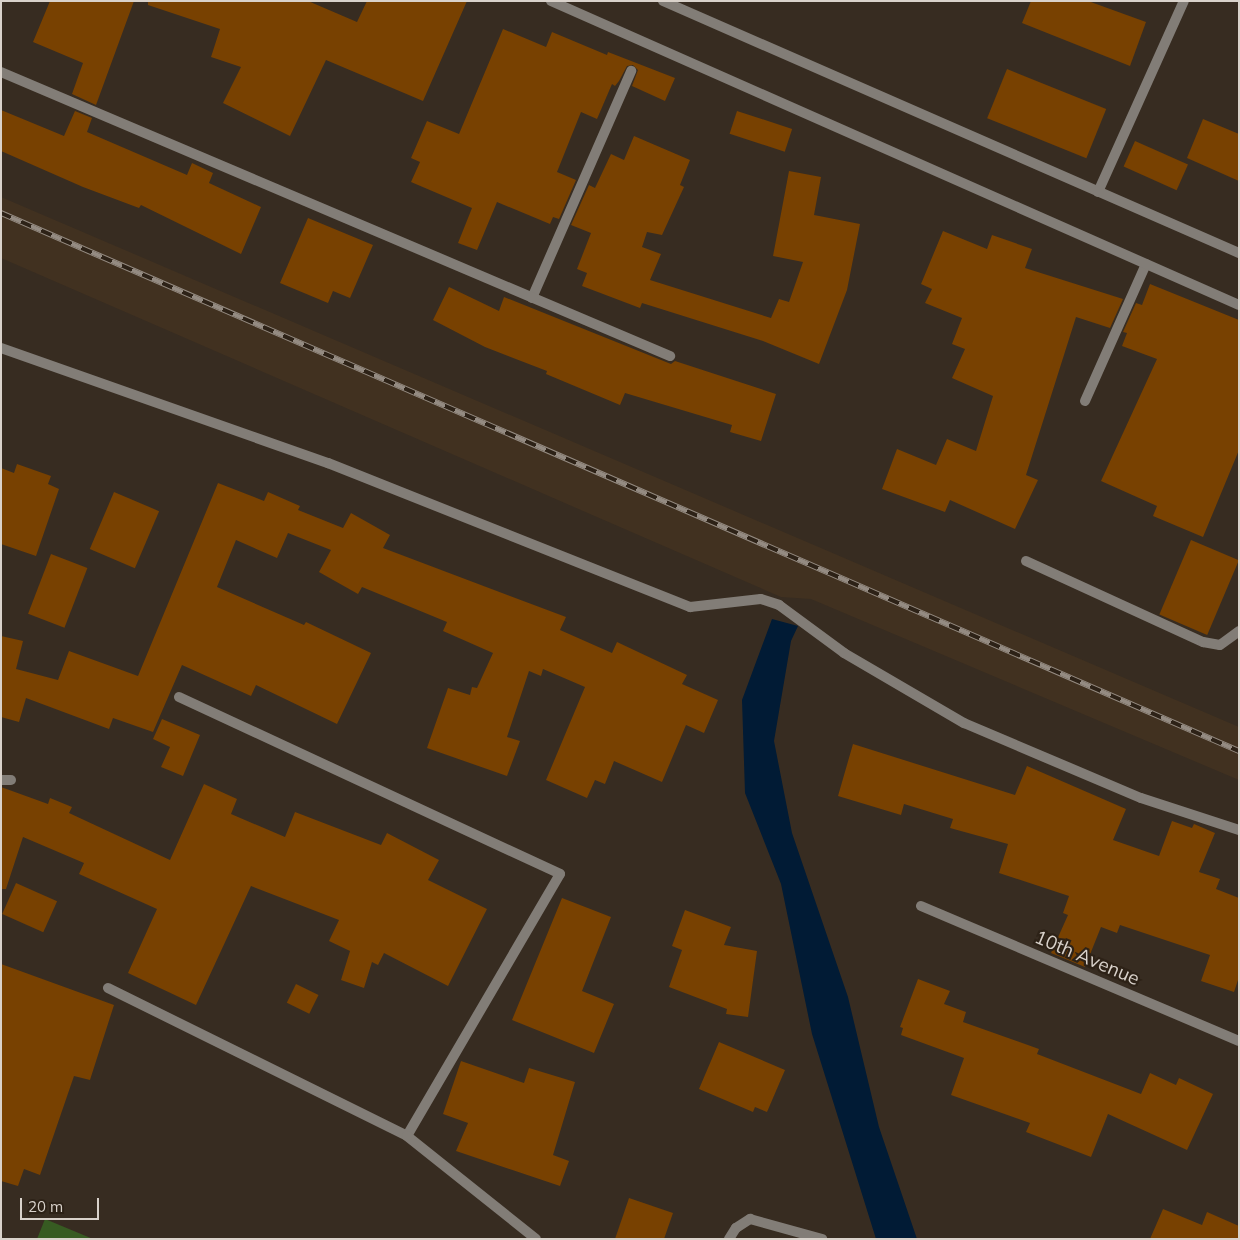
<!DOCTYPE html>
<html>
<head>
<meta charset="utf-8">
<style>
	body { margin:0 }
	#map { position:relative; width:1240px; height:1240px; overflow:hidden; background:#372c21; font-family:Mulish,sans-serif }
	div>[style] { position:absolute }
	[style*='--x'] { left:calc(var(--x)*1px); top:calc(var(--y)*1px); width:calc(var(--w)*1px); rotate:calc(var(--a)*1deg) }
	.built>* { inset:0; background:#413120 }
	.green>* { inset:0; background:#375b22 }
	.water>* { inset:0; background:#011b35 }
	.building>* { inset:0; background:#784101; transform-origin:0 0 }
	.lane>* { height:10px; margin:-5px; padding:0 5px; transform-origin:5px; border-radius:5px; background:#827d77 }
	.street>* { height:10px; margin:-5px; padding:0 5px; transform-origin:5px; border-radius:5px; background:#827d77 }
	.rail>* { height:5.5px; margin-top:-2.75px; transform-origin:0; background:repeating-linear-gradient(90deg,#2d2217 0 11px,#948b82 0 22px); box-sizing:border-box; border-block:1px solid #948b82 }
	span { translate:-50% -50%; white-space:nowrap; text-align:center; line-height:1.15; -webkit-text-stroke:4.5px #2d2217; paint-order:stroke }
	.street-label { font-size:19px; color:#d9d2cb }
	.frame { position:absolute; inset:0; border:2px solid #d9d2cb; pointer-events:none }
	.scale { position:absolute; left:20px; top:1198px; width:79px; height:22px; box-sizing:border-box; border:2px solid #d9d2cb; border-top:0; padding-left:6px; font-size:15px; line-height:18px; white-space:nowrap; color:#d9d2cb; -webkit-text-stroke:4px #2d2217; paint-order:stroke }
</style>
</head>
<body>
<div id="map">
	<div class="built">
		<i style="clip-path:polygon(1px 197px,1239px 727px,1239px 780px,811px 599px,781px 597px,1px 258px)"></i>
	</div>
	<div class="green">
		<i style="clip-path:polygon(45px 1219px,93px 1239px,37px 1239px)"></i>
	</div>
	<div class="water">
		<i style="clip-path:polygon(772px 619px,798px 626px,791px 641px,774px 741px,792px 833px,848px 997px,879px 1127px,917px 1239px,876px 1239px,812px 1034px,781px 884px,745px 793px,742px 700px)"></i>
	</div>
	<div class="building">
		<i style="clip-path:polygon(50px 1px,134px 1px,96px 105px,72px 94px,83px 63px,33px 42px)"></i>
		<i style="clip-path:polygon(148px 1px,308px 1px,357px 22px,367px 1px,467px 1px,423px 101px,326px 60px,290px 136px,223px 103px,241px 67px,211px 57px,220px 29px,148px 5px)"></i>
		<i style="clip-path:polygon(1031px 1px,1088px 1px,1146px 22px,1130px 66px,1022px 23px)"></i>
		<i style="clip-path:polygon(503px 29px,546px 47px,552px 32px,607px 55px,608px 52px,675px 78px,665px 101px,632px 86px,638px 70px,633px 65px,627px 66px,619px 81px,615px 86px,612px 84px,597px 119px,581px 112px,557px 172px,576px 180px,559px 219px,553px 217px,550px 224px,497px 202px,477px 250px,458px 243px,472px 208px,411px 182px,420px 162px,411px 158px,427px 121px,459px 134px)"></i>
		<i style="left:1007px;top:69px;width:107px;height:53px;rotate:22deg"></i>
		<i style="clip-path:polygon(1px 110px,64px 136px,75px 111px,92px 118px,87px 132px,187px 175px,192px 163px,213px 173px,209px 183px,261px 207px,241px 254px,141px 205px,139px 208px,83px 187px,1px 151px)"></i>
		<i style="left:737px;top:111px;width:58px;height:24px;rotate:18deg"></i>
		<i style="clip-path:polygon(1203px 119px,1239px 134px,1239px 181px,1187px 158px)"></i>
		<i style="clip-path:polygon(634px 136px,690px 160px,680px 185px,684px 187px,662px 235px,647px 232px,642px 247px,661px 254px,650px 280px,771px 318px,779px 299px,789px 302px,803px 262px,773px 256px,789px 171px,821px 177px,814px 215px,860px 224px,847px 290px,819px 364px,763px 341px,642px 303px,640px 308px,582px 286px,587px 273px,577px 269px,591px 233px,571px 225px,589px 185px,595px 188px,611px 154px,624px 160px)"></i>
		<i style="left:1135px;top:141px;width:58px;height:28px;rotate:24deg"></i>
		<i style="clip-path:polygon(308px 218px,373px 245px,350px 298px,333px 291px,328px 303px,280px 283px)"></i>
		<i style="clip-path:polygon(943px 231px,987px 249px,992px 235px,1032px 249px,1025px 268px,1123px 299px,1110px 328px,1076px 317px,1026px 475px,1038px 480px,1015px 529px,950px 500px,945px 512px,882px 489px,897px 449px,936px 465px,947px 439px,976px 451px,993px 396px,952px 378px,965px 349px,952px 344px,962px 318px,925px 303px,932px 289px,921px 284px)"></i>
		<i style="clip-path:polygon(1150px 284px,1239px 320px,1239px 450px,1203px 537px,1153px 516px,1157px 506px,1101px 481px,1157px 359px,1122px 346px,1127px 333px,1123px 332px,1136px 303px,1142px 305px)"></i>
		<i style="clip-path:polygon(449px 287px,499px 311px,504px 297px,671px 364px,675px 361px,776px 394px,761px 441px,730px 432px,732px 425px,625px 393px,620px 405px,546px 374px,547px 371px,485px 347px,433px 320px)"></i>
		<i style="clip-path:polygon(17px 464px,51px 476px,48px 484px,59px 489px,36px 556px,1px 544px,1px 468px,14px 473px)"></i>
		<i style="clip-path:polygon(218px 483px,264px 501px,268px 492px,300px 506px,298px 510px,343px 528px,351px 513px,390px 535px,383px 548px,566px 617px,560px 630px,612px 653px,617px 642px,687px 675px,682px 684px,718px 700px,704px 733px,686px 725px,662px 782px,614px 761px,605px 784px,595px 780px,587px 798px,546px 780px,585px 687px,543px 669px,541px 676px,529px 671px,507px 737px,520px 741px,507px 776px,427px 748px,448px 688px,470px 695px,472px 687px,477px 688px,493px 653px,443px 631px,447px 622px,362px 587px,358px 594px,319px 572px,331px 550px,288px 533px,277px 558px,236px 540px,217px 587px,304px 625px,306px 622px,371px 653px,337px 724px,256px 685px,251px 696px,182px 665px,153px 732px,113px 718px,109px 729px,26px 698px,19px 722px,1px 717px,1px 636px,23px 641px,16px 669px,58px 680px,69px 651px,138px 676px)"></i>
		<i style="left:114px;top:492px;width:49px;height:62px;rotate:23deg"></i>
		<i style="left:1191px;top:540px;width:52px;height:81px;rotate:23deg"></i>
		<i style="left:51px;top:554px;width:39px;height:64px;rotate:21deg"></i>
		<i style="clip-path:polygon(162px 719px,200px 735px,183px 776px,161px 767px,170px 747px,153px 739px)"></i>
		<i style="clip-path:polygon(853px 744px,1015px 795px,1027px 766px,1126px 809px,1113px 840px,1159px 856px,1172px 821px,1192px 828px,1194px 824px,1215px 833px,1199px 872px,1220px 879px,1216px 889px,1239px 898px,1239px 977px,1234px 992px,1201px 981px,1210px 955px,1120px 925px,1117px 933px,1101px 927px,1085px 967px,1051px 953px,1068px 915px,1063px 913px,1069px 896px,999px 873px,1008px 844px,950px 828px,953px 819px,904px 804px,901px 815px,838px 796px)"></i>
		<i style="clip-path:polygon(204px 784px,237px 799px,231px 814px,285px 837px,295px 812px,381px 845px,387px 833px,439px 860px,428px 880px,487px 909px,448px 986px,384px 953px,378px 965px,372px 962px,364px 988px,341px 980px,350px 951px,329px 941px,339px 920px,251px 886px,196px 1005px,128px 973px,157px 909px,79px 874px,84px 863px,23px 837px,6px 889px,1px 889px,1px 787px,48px 804px,50px 798px,72px 807px,69px 813px,170px 860px)"></i>
		<i style="left:16px;top:883px;width:45px;height:34px;rotate:24deg"></i>
		<i style="clip-path:polygon(562px 898px,611px 917px,582px 991px,614px 1004px,594px 1053px,512px 1020px)"></i>
		<i style="clip-path:polygon(685px 910px,731px 927px,724px 945px,757px 951px,748px 1017px,726px 1014px,727px 1009px,669px 987px,682px 950px,672px 946px)"></i>
		<i style="clip-path:polygon(1px 964px,114px 1005px,90px 1080px,74px 1076px,40px 1175px,24px 1169px,18px 1186px,1px 1181px)"></i>
		<i style="clip-path:polygon(918px 979px,950px 991px,944px 1004px,966px 1012px,963px 1022px,1039px 1049px,1037px 1054px,1141px 1094px,1150px 1073px,1176px 1085px,1179px 1078px,1213px 1094px,1187px 1150px,1108px 1114px,1091px 1157px,1026px 1132px,1030px 1123px,951px 1095px,964px 1058px,901px 1035px,903px 1028px,900px 1027px)"></i>
		<i style="left:296px;top:984px;width:25px;height:21px;rotate:26deg"></i>
		<i style="clip-path:polygon(719px 1042px,785px 1070px,767px 1112px,755px 1107px,753px 1112px,699px 1089px)"></i>
		<i style="clip-path:polygon(461px 1061px,524px 1083px,529px 1068px,575px 1082px,553px 1155px,569px 1161px,560px 1186px,456px 1151px,468px 1123px,443px 1114px)"></i>
		<i style="clip-path:polygon(629px 1198px,673px 1213px,664px 1239px,615px 1239px)"></i>
		<i style="clip-path:polygon(1163px 1209px,1202px 1225px,1207px 1212px,1239px 1226px,1239px 1239px,1150px 1239px)"></i>
	</div>
	<div class="lane">
		<i style="--x:532;--y:298;--w:248;--a:-66.4"></i>
		<i style="--x:1085;--y:401;--w:150;--a:-66"></i>
		<i style="--x:1;--y:780;--w:10;--a:0"></i>
	</div>
	<div class="street">
		<i style="--x:551;--y:1;--w:752;--a:23.84"></i>
		<i style="--x:663;--y:1;--w:629;--a:23.63"></i>
		<i style="--x:1;--y:72;--w:727;--a:23"></i>
		<i style="--x:1098;--y:192;--w:209;--a:-65.8"></i>
		<i style="--x:1;--y:348;--w:347;--a:19.4"></i>
		<i style="--x:328;--y:463;--w:390;--a:21.7"></i>
		<i style="--x:690;--y:607;--w:71;--a:-6.4"></i>
		<i style="--x:761;--y:599;--w:19;--a:18"></i>
		<i style="--x:779;--y:605;--w:81;--a:36.4"></i>
		<i style="--x:844;--y:653;--w:139;--a:30.3"></i>
		<i style="--x:964;--y:723;--w:192;--a:23"></i>
		<i style="--x:1141;--y:798;--w:103;--a:18.1"></i>
		<i style="--x:1026;--y:561;--w:195;--a:24.6"></i>
		<i style="--x:1203;--y:642;--w:17;--a:10"></i>
		<i style="--x:1220;--y:645;--w:24;--a:-36"></i>
		<i style="--x:179;--y:697;--w:420;--a:24.9"></i>
		<i style="--x:560;--y:874;--w:303;--a:120.3"></i>
		<i style="--x:921;--y:906;--w:345;--a:23"></i>
		<i style="--x:108;--y:988;--w:334;--a:26.3"></i>
		<i style="--x:407;--y:1136;--w:165;--a:38.6"></i>
		<i style="--x:729;--y:1239;--w:13;--a:-58"></i>
		<i style="--x:736;--y:1228;--w:17;--a:-33"></i>
		<i style="--x:750;--y:1219;--w:75;--a:15.5"></i>
	</div>
	<div class="rail">
		<i style="--x:1;--y:213;--w:1350;--a:23.49"></i>
	</div>
	<div class="street-label">
		<span style="left:1087px;top:958px;rotate:23deg">10th Avenue</span>
	</div>
	<div class="frame"></div>
	<div class="scale">20 m</div>
</div>
</body>
</html>
